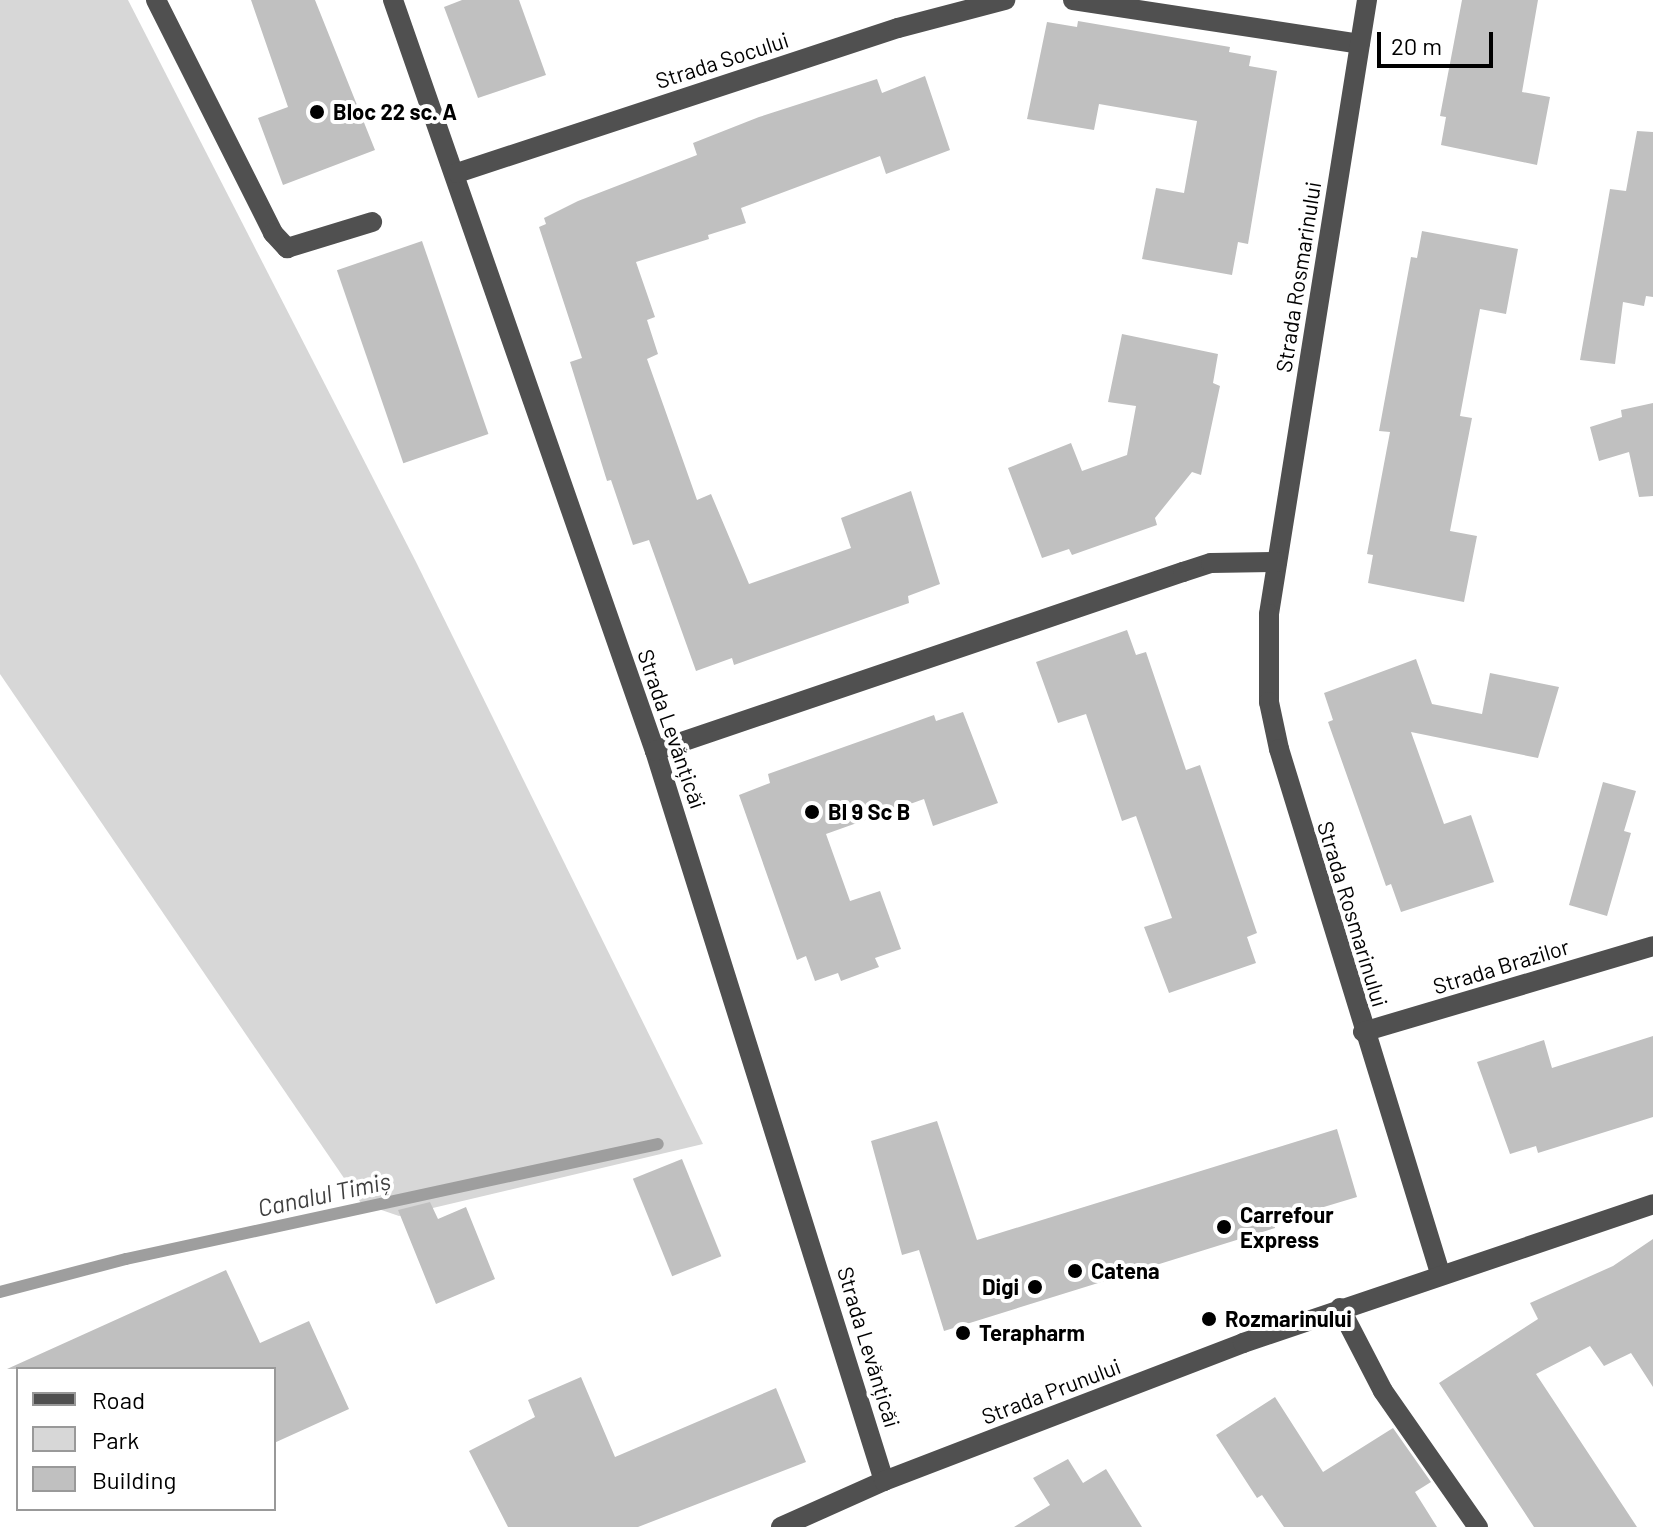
<!DOCTYPE html>
<html>
<head>
<meta charset="utf-8">
<style>
	body { margin:0 }
	#map { position:relative; width:1653px; height:1527px; overflow:hidden; background:#fff; font-family:Barlow,sans-serif }
	div>[style] { position:absolute }
	[style*='--x'] { left:calc(var(--x)*1px); top:calc(var(--y)*1px); width:calc(var(--w)*1px); rotate:calc(var(--a)*1deg) }
	.green>* { inset:0; background:#d7d7d7 }
	.stream>* { height:12px; margin:-6px; padding:0 6px; transform-origin:6px; border-radius:6px; background:#9e9e9e }
	.building>* { inset:0; background:#c0c0c0; transform-origin:0 0 }
	.minor>* { height:20px; margin:-10px; padding:0 10px; transform-origin:10px; border-radius:10px; background:#505050 }
	.dots>* { width:22px; height:22px; translate:-50% -50%; box-sizing:border-box; border:4px solid #fff; border-radius:50% }
	span { translate:-50% -50%; white-space:nowrap; text-align:center; line-height:1.15; -webkit-text-stroke:8px #fff; paint-order:stroke }
	.street-label { font-size:22px; color:#000 }
	.poi-label { font-size:22px; color:#000; font-weight:700 }
	.left { translate:0 -50%; text-align:left }
	.right { translate:-100% -50%; text-align:right }
	.water-label { font-size:24px; color:#3f3f3f; font-style:italic }
	.legend { position:absolute; left:16px; top:1367px; width:260px; height:144px; box-sizing:border-box; background:#fff; border:2px solid #999; margin:0; padding:10px 14px; list-style:none; font-size:24px; color:#000 }
	.legend li { display:flex; align-items:center; gap:16px; height:40px }
	.legend b { width:40px; border:2px solid #999 }
	.scale { position:absolute; left:1377px; top:32px; width:116px; height:36px; box-sizing:border-box; border:4px solid #000; border-top:0; padding-left:10px; font-size:24px; line-height:28px; white-space:nowrap; color:#000; -webkit-text-stroke:6px #fff; paint-order:stroke }
</style>
</head>
<body>
<div id="map">
	<div class="green">
		<i style="clip-path:polygon(0 0,128px 0,416px 562px,703px 1144px,399px 1216px,361px 1203px,0 674px)"></i>
	</div>
	<div class="stream">
		<i style="--x:0;--y:1292;--w:130;--a:-14.7"></i>
		<i style="--x:126;--y:1259;--w:544;--a:-12.2"></i>
	</div>
	<div class="building">
		<i style="clip-path:polygon(251px 0,315px 0,375px 150px,283px 185px,258px 118px,288px 107px)"></i>
		<i style="clip-path:polygon(462px 0,519px 0,546px 75px,478px 98px,444px 7px)"></i>
		<i style="clip-path:polygon(1462px 0,1538px 0,1522px 92px,1550px 97px,1537px 165px,1441px 145px,1446px 117px,1440px 116px)"></i>
		<i style="clip-path:polygon(1078px 21px,1230px 47px,1229px 52px,1251px 56px,1249px 66px,1277px 71px,1248px 244px,1238px 242px,1232px 275px,1142px 259px,1156px 188px,1184px 193px,1197px 121px,1099px 104px,1094px 130px,1027px 119px,1047px 22px,1077px 27px)"></i>
		<i style="clip-path:polygon(925px 76px,950px 150px,886px 174px,880px 156px,741px 208px,746px 223px,708px 235px,709px 239px,636px 262px,655px 317px,647px 320px,658px 354px,647px 359px,697px 500px,711px 494px,749px 584px,851px 548px,841px 518px,911px 491px,940px 584px,908px 596px,909px 603px,734px 665px,732px 658px,696px 671px,649px 540px,633px 545px,611px 480px,607px 481px,570px 362px,582px 358px,539px 227px,546px 224px,544px 218px,578px 201px,697px 155px,693px 143px,759px 117px,877px 79px,882px 93px)"></i>
		<i style="clip-path:polygon(1637px 131px,1653px 132px,1653px 297px,1646px 296px,1644px 306px,1623px 302px,1615px 364px,1580px 360px,1610px 189px,1626px 191px)"></i>
		<i style="clip-path:polygon(1422px 231px,1518px 249px,1506px 314px,1480px 309px,1460px 416px,1472px 418px,1450px 531px,1477px 536px,1464px 602px,1368px 583px,1373px 555px,1367px 554px,1390px 432px,1379px 431px,1411px 257px,1417px 258px)"></i>
		<i style="left:422px;top:241px;width:204px;height:90px;rotate:71deg"></i>
		<i style="clip-path:polygon(1122px 334px,1218px 354px,1213px 383px,1220px 386px,1201px 475px,1192px 472px,1155px 518px,1157px 525px,1072px 555px,1069px 549px,1042px 558px,1008px 468px,1071px 443px,1082px 471px,1127px 455px,1136px 406px,1108px 402px)"></i>
		<i style="clip-path:polygon(1653px 403px,1653px 496px,1639px 497px,1629px 452px,1599px 461px,1590px 427px,1622px 417px,1621px 410px)"></i>
		<i style="clip-path:polygon(1127px 630px,1136px 655px,1146px 652px,1186px 770px,1200px 765px,1257px 933px,1247px 937px,1256px 963px,1169px 993px,1144px 927px,1172px 918px,1136px 816px,1122px 821px,1086px 714px,1058px 723px,1036px 662px)"></i>
		<i style="clip-path:polygon(1416px 659px,1432px 704px,1482px 714px,1490px 673px,1559px 687px,1538px 758px,1411px 732px,1444px 824px,1471px 815px,1494px 882px,1401px 912px,1391px 884px,1386px 886px,1328px 722px,1333px 720px,1324px 693px)"></i>
		<i style="clip-path:polygon(963px 712px,998px 803px,933px 826px,924px 799px,826px 834px,850px 901px,880px 891px,901px 949px,875px 958px,879px 967px,841px 981px,838px 973px,815px 981px,806px 956px,797px 960px,739px 795px,770px 783px,768px 774px,934px 715px,936px 721px)"></i>
		<i style="clip-path:polygon(1603px 782px,1636px 791px,1624px 831px,1631px 833px,1607px 916px,1569px 905px)"></i>
		<i style="clip-path:polygon(1653px 1036px,1653px 1117px,1538px 1153px,1536px 1146px,1510px 1154px,1477px 1062px,1544px 1040px,1552px 1068px)"></i>
		<i style="clip-path:polygon(937px 1121px,977px 1240px,1337px 1129px,1357px 1197px,1274px 1222px,1275px 1228px,944px 1331px,919px 1250px,902px 1255px,871px 1141px)"></i>
		<i style="left:682px;top:1159px;width:105px;height:53px;rotate:68deg"></i>
		<i style="clip-path:polygon(430px 1202px,438px 1219px,466px 1207px,495px 1279px,436px 1304px,398px 1210px)"></i>
		<i style="clip-path:polygon(1653px 1239px,1653px 1387px,1631px 1353px,1604px 1366px,1590px 1346px,1536px 1374px,1637px 1527px,1534px 1527px,1439px 1383px,1538px 1319px,1530px 1303px,1613px 1266px)"></i>
		<i style="clip-path:polygon(226px 1270px,260px 1343px,309px 1321px,349px 1409px,274px 1443px,274px 1369px,7px 1369px)"></i>
		<i style="clip-path:polygon(581px 1377px,615px 1457px,776px 1388px,806px 1462px,638px 1527px,508px 1527px,469px 1451px,535px 1417px,528px 1400px)"></i>
		<i style="clip-path:polygon(1275px 1397px,1323px 1472px,1393px 1428px,1431px 1482px,1415px 1492px,1437px 1527px,1284px 1527px,1262px 1495px,1257px 1498px,1216px 1435px)"></i>
		<i style="clip-path:polygon(1068px 1459px,1083px 1483px,1106px 1469px,1142px 1527px,1014px 1527px,1050px 1505px,1033px 1478px)"></i>
	</div>
	<div class="minor">
		<i style="--x:156;--y:0;--w:261;--a:63.3"></i>
		<i style="--x:273;--y:233;--w:21;--a:47"></i>
		<i style="--x:287;--y:248;--w:89;--a:-17"></i>
		<i style="--x:393;--y:0;--w:795;--a:70.77"></i>
		<i style="--x:655;--y:751;--w:765;--a:72.58"></i>
		<i style="--x:1073;--y:0;--w:290;--a:8.7"></i>
		<i style="--x:1367;--y:0;--w:622;--a:99.07"></i>
		<i style="--x:1269;--y:614;--w:88;--a:90"></i>
		<i style="--x:1269;--y:702;--w:48;--a:78"></i>
		<i style="--x:1279;--y:749;--w:548;--a:72.92"></i>
		<i style="--x:457;--y:173;--w:464;--a:-18.2"></i>
		<i style="--x:898;--y:28;--w:111;--a:-14.7"></i>
		<i style="--x:655;--y:751;--w:558;--a:-18.73"></i>
		<i style="--x:1183;--y:572;--w:29;--a:-18"></i>
		<i style="--x:1211;--y:563;--w:66;--a:-0.9"></i>
		<i style="--x:1363;--y:1032;--w:302;--a:-16.5"></i>
		<i style="--x:1340;--y:1308;--w:93;--a:62.6"></i>
		<i style="--x:1383;--y:1391;--w:166;--a:55.1"></i>
		<i style="--x:781;--y:1527;--w:113;--a:-24.1"></i>
		<i style="--x:884;--y:1481;--w:385;--a:-21"></i>
		<i style="--x:1243;--y:1343;--w:433;--a:-18.7"></i>
	</div>
	<div class="dots">
		<i style="left:317px;top:112px;background:#000"></i>
		<i style="left:812px;top:812px;background:#000"></i>
		<i style="left:1224px;top:1227px;background:#000"></i>
		<i style="left:1075px;top:1271px;background:#000"></i>
		<i style="left:1035px;top:1287px;background:#000"></i>
		<i style="left:1209px;top:1319px;background:#000"></i>
		<i style="left:963px;top:1333px;background:#000"></i>
	</div>
	<div class="street-label">
		<span style="left:722px;top:60px;rotate:-18deg">Strada Socului</span>
		<span style="left:1298px;top:277px;rotate:-81deg">Strada Rosmarinului</span>
		<span style="left:672px;top:729px;rotate:71deg">Strada Levănțicăi</span>
		<span style="left:1353px;top:914px;rotate:73deg">Strada Rosmarinului</span>
		<span style="left:1501px;top:966px;rotate:-17deg">Strada Brazilor</span>
		<span style="left:869px;top:1347px;rotate:73deg">Strada Levănțicăi</span>
		<span style="left:1051px;top:1391px;rotate:-21deg">Strada Prunului</span>
	</div>
	<div class="poi-label">
		<span class="left" style="left:333px;top:112px">Bloc 22 sc. A</span>
		<span class="left" style="left:828px;top:812px">Bl 9 Sc B</span>
		<span class="left" style="left:1240px;top:1227px">Carrefour<br>Express</span>
		<span class="left" style="left:1091px;top:1271px">Catena</span>
		<span class="right" style="left:1019px;top:1287px">Digi</span>
		<span class="left" style="left:1225px;top:1319px">Rozmarinului</span>
		<span class="left" style="left:979px;top:1333px">Terapharm</span>
	</div>
	<div class="water-label">
		<span style="left:324px;top:1194px;rotate:-12deg">Canalul Timiș</span>
	</div>
	<ul class="legend">
	<li><b style="height:10px;background:#505050"></b>Road</li>
	<li><b style="height:22px;background:#d7d7d7"></b>Park</li>
	<li><b style="height:22px;background:#c0c0c0"></b>Building</li>
	</ul>
	<div class="scale">20 m</div>
</div>
</body>
</html>
